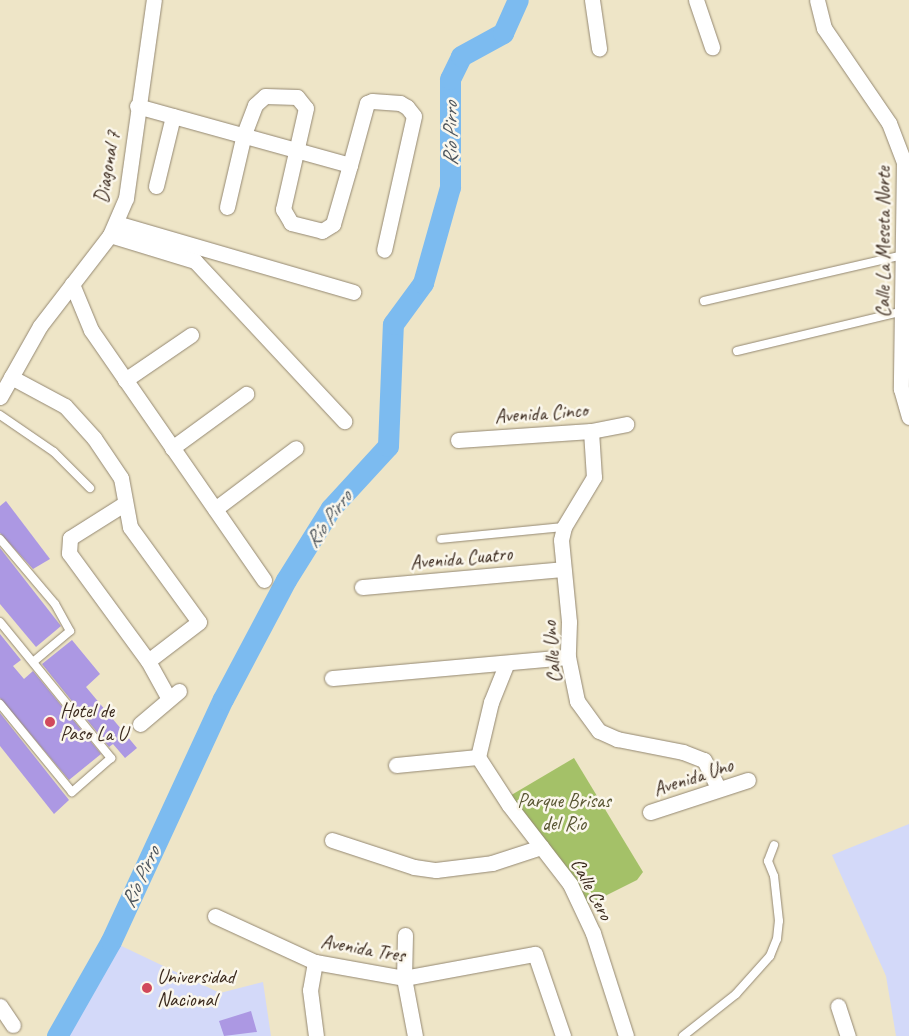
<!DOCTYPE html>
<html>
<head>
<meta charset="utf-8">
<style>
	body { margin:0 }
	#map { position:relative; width:909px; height:1036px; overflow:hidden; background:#eee5c7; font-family:Caveat,sans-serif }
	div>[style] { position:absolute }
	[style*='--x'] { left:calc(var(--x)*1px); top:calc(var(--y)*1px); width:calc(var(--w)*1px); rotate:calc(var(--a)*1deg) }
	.built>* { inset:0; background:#d3d9f9 }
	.green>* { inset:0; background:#a4c168 }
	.river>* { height:21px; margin:-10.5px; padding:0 10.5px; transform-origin:10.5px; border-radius:10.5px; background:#7cbbf0 }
	.building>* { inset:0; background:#ac98e3 }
	.roads { filter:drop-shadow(0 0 1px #948872) drop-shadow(0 0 1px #948872) }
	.service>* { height:8px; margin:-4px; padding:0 4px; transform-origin:4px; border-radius:4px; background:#fff }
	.minor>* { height:15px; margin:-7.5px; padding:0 7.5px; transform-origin:7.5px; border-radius:7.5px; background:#fff }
	.dots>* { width:14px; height:14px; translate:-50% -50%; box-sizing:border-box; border:2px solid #fbf7ec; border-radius:50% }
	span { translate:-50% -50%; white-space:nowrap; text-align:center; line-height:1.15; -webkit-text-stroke:5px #fbf7ec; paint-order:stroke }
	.street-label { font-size:20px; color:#3b2a1e }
	.poi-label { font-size:20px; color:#3b2a1e }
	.left { translate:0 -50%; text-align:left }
	.park-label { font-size:20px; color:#5a5734 }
	.water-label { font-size:21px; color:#4e565d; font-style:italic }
</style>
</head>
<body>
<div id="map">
	<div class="built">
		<i style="clip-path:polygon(909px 824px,909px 1036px,896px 1036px,886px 976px,832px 855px)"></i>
		<i style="clip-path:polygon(111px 941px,220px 993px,263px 982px,271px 1036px,57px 1036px)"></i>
	</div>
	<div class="green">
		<i style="clip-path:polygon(574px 758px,643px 872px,637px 880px,589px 904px,585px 903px,508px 797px)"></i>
	</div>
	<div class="river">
		<i style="--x:57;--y:1036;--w:109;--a:-60.4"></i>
		<i style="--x:111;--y:941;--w:267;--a:-65.2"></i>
		<i style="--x:223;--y:699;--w:135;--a:-62.1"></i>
		<i style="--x:286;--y:580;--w:85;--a:-58"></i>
		<i style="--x:331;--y:508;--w:84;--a:-47.4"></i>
		<i style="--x:388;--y:446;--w:122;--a:-87.7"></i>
		<i style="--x:393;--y:324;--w:51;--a:-53.8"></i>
		<i style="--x:423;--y:283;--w:100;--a:-74.3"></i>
		<i style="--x:450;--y:187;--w:108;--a:-90"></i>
		<i style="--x:450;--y:79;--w:25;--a:-64"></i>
		<i style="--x:461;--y:56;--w:48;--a:-28.7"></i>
		<i style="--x:503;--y:33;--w:36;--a:-66"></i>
	</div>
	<div class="building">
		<i style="clip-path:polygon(6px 501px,50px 559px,33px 569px,0 533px,0 506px)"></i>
		<i style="clip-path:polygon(0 548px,61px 626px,36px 647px,0 604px)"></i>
		<i style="clip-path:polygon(0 634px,21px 660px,13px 666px,24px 679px,33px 671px,101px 754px,69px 780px,0 698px)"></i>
		<i style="clip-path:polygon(72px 640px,100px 674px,86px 687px,137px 748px,125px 758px,113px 744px,109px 747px,42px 664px)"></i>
		<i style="clip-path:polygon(0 713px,69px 800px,54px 814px,0 746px)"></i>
		<i style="clip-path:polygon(251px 1011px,257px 1032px,224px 1036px,219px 1021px)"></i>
	</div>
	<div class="roads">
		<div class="service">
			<i style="--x:704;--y:301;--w:205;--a:-13"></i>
			<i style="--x:737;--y:351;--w:171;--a:-13.5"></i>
			<i style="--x:0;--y:415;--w:65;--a:34.4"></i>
			<i style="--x:54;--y:452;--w:51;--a:45"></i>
			<i style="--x:0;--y:539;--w:85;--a:49.8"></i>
			<i style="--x:55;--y:604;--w:31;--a:61"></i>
			<i style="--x:70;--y:631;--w:48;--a:140"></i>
			<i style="--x:441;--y:539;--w:124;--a:-5.6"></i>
			<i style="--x:0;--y:622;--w:176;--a:50.8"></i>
			<i style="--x:111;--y:758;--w:52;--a:138.9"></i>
			<i style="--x:72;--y:792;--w:114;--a:-129.3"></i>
			<i style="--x:683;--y:1036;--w:68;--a:-38.4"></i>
			<i style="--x:736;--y:994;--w:51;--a:-48.2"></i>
			<i style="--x:770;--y:956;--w:18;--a:-68"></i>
			<i style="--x:777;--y:939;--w:18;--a:-84"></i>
			<i style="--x:779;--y:921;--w:45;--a:-96.3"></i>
			<i style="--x:774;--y:876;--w:16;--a:-112"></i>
			<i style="--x:768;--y:861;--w:17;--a:-69"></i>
		</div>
		<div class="minor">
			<i style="--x:592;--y:0;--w:49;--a:81.7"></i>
			<i style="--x:696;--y:0;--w:50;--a:71.2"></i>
			<i style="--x:817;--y:0;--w:29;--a:76"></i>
			<i style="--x:824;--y:28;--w:115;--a:55.6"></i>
			<i style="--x:889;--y:123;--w:42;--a:69"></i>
			<i style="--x:904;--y:162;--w:227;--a:90.8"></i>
			<i style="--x:901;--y:389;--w:29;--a:74"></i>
			<i style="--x:137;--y:106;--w:221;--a:15.5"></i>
			<i style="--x:350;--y:165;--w:64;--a:-74.7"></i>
			<i style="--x:367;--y:103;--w:5;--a:-22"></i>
			<i style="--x:372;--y:101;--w:28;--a:4"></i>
			<i style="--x:400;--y:103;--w:8;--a:30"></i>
			<i style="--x:407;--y:107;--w:11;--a:52"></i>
			<i style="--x:414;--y:116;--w:137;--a:102.6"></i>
			<i style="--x:156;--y:186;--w:72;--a:-76.3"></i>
			<i style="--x:227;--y:207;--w:75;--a:-76.9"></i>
			<i style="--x:244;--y:134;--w:31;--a:-69"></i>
			<i style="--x:255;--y:105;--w:13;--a:-42"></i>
			<i style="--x:265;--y:96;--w:32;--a:2"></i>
			<i style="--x:297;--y:97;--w:14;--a:51"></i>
			<i style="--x:306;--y:108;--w:104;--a:102.8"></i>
			<i style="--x:283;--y:209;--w:16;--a:60"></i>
			<i style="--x:291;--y:223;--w:32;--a:14"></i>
			<i style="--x:322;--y:231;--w:13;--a:-32"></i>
			<i style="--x:333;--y:224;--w:61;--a:-73.9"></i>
			<i style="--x:116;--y:223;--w:247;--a:16.2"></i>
			<i style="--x:110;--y:235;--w:89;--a:17"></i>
			<i style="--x:195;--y:261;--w:219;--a:47"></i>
			<i style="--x:72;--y:284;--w:50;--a:67.6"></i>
			<i style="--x:91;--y:330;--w:304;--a:55.3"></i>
			<i style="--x:11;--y:377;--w:61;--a:28.2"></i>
			<i style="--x:65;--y:406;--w:43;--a:47.8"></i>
			<i style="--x:94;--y:438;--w:48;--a:56"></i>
			<i style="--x:121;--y:478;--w:50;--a:79.6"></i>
			<i style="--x:130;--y:527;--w:117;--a:54"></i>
			<i style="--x:199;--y:622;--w:64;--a:142.6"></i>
			<i style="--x:148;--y:661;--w:134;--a:-126.2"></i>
			<i style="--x:69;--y:553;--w:15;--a:-86"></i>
			<i style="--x:70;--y:538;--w:64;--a:-32.2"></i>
			<i style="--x:125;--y:380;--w:80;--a:-34.3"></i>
			<i style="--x:0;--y:397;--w:81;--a:-60.6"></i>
			<i style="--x:40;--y:326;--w:115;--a:-52.4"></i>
			<i style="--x:110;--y:235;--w:40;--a:-66.6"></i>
			<i style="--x:126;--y:198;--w:200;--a:-82"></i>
			<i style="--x:591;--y:431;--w:46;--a:86.3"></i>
			<i style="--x:594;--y:477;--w:58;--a:121"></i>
			<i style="--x:564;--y:527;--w:13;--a:103"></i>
			<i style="--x:561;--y:540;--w:82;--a:84.4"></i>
			<i style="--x:569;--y:622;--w:35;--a:92"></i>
			<i style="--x:568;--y:657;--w:45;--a:78.4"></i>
			<i style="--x:577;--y:701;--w:37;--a:54"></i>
			<i style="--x:599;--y:731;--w:20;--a:24"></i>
			<i style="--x:617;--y:739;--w:67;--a:11.1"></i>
			<i style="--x:683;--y:752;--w:22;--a:21"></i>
			<i style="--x:704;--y:760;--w:31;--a:63"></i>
			<i style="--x:458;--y:440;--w:133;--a:-3.9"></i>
			<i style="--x:591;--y:431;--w:36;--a:-11"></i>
			<i style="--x:172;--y:448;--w:92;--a:-36.1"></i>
			<i style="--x:215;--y:509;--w:101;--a:-37"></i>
			<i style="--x:362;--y:587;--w:202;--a:-5.1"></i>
			<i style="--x:148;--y:661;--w:43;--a:61.1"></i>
			<i style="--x:506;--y:665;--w:40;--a:112"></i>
			<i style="--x:491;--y:702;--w:57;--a:103.3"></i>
			<i style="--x:478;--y:757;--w:57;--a:57.1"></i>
			<i style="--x:509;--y:805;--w:100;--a:52.3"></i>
			<i style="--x:570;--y:884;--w:54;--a:64.9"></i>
			<i style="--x:593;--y:933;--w:108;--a:72.2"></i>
			<i style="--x:332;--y:678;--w:237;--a:-5.1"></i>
			<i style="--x:140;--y:724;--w:51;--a:-40.2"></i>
			<i style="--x:396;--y:765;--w:82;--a:-5.6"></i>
			<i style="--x:650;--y:812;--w:103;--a:-18.1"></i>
			<i style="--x:332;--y:840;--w:86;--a:18.2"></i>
			<i style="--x:414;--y:867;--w:22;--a:8"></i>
			<i style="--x:436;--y:870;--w:56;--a:-7.1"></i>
			<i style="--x:492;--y:863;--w:52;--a:-18.1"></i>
			<i style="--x:215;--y:916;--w:110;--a:24.7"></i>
			<i style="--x:315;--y:962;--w:90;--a:10.2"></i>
			<i style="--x:404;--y:978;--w:133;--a:-10.4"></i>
			<i style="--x:535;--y:954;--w:87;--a:71.1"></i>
			<i style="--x:405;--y:935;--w:43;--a:91.3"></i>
			<i style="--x:404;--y:978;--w:59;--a:79.3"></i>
			<i style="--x:315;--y:962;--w:28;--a:100"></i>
			<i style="--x:310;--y:990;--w:46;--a:82.6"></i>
			<i style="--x:0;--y:1006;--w:23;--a:56"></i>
			<i style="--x:838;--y:1006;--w:32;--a:72"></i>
		</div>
	</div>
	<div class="dots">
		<i style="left:50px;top:722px;background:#d1495b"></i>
		<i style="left:147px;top:988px;background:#d1495b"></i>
	</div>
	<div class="street-label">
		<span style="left:107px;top:167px;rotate:-80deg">Diagonal 7</span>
		<span style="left:883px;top:242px;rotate:-90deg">Calle La Meseta Norte</span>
		<span style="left:541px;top:413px;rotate:-4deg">Avenida Cinco</span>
		<span style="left:461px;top:558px;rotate:-5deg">Avenida Cuatro</span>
		<span style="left:552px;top:652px;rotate:-95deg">Calle Uno</span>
		<span style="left:693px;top:777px;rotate:-18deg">Avenida Uno</span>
		<span style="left:592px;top:889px;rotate:62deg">Calle Cero</span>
		<span style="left:363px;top:948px;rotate:10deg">Avenida Tres</span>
	</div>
	<div class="poi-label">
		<span class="left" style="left:60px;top:722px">Hotel de<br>Paso La U</span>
		<span class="left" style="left:157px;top:988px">Universidad<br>Nacional</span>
	</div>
	<div class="park-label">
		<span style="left:564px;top:812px">Parque Brisas<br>del Río</span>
	</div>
	<div class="water-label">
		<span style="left:450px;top:134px;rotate:-90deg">Río Pirro</span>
		<span style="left:328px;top:519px;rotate:-54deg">Río Pirro</span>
		<span style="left:140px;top:877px;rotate:-65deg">Río Pirro</span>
	</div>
</div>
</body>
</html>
